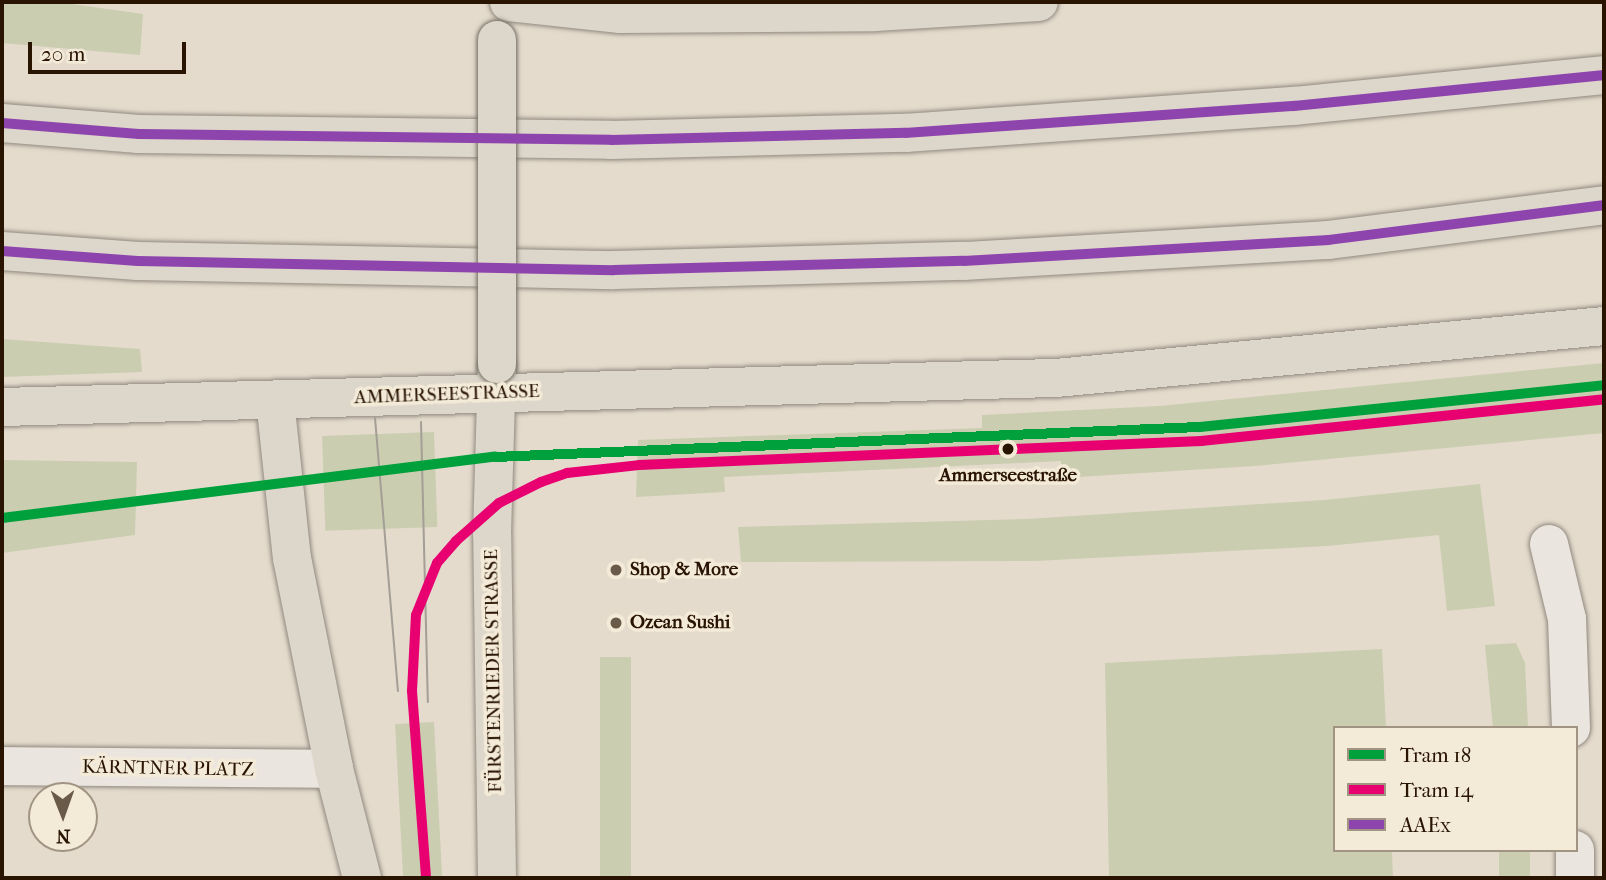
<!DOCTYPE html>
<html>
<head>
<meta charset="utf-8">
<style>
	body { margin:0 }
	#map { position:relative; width:1606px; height:880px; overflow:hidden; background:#e4dbcd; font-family:"IM FELL French Canon",serif }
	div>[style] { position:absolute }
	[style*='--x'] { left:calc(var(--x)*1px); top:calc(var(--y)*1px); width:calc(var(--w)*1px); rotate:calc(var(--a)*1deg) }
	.green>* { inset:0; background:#cacdaf; transform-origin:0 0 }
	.roads { filter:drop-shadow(0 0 2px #91897f) drop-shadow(0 0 2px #91897f) }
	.minor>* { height:38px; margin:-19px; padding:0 19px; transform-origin:19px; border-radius:19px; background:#eae5de }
	.major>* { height:38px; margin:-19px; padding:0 19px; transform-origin:19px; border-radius:19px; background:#ddd6ca }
	.highway>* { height:38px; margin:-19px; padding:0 19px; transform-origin:19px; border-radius:19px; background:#ddd6ca }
	.tram>* { height:2px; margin:-1px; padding:0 1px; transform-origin:1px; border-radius:1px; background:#a39e96 }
	.bridges { filter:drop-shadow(0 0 2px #756e64) drop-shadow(0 0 2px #756e64) }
	.major-bridge>* { height:38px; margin:-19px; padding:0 19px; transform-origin:19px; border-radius:19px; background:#ddd6ca }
	.bus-1>* { height:10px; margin:-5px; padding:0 5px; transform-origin:5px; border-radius:5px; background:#8e44ad }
	.tram-1>* { height:10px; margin:-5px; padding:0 5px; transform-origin:5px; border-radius:5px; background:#00a03c }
	.tram-2>* { height:10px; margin:-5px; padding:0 5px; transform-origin:5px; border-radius:5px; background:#e80071 }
	.dots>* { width:19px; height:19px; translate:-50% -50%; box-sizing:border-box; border:4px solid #f4ead8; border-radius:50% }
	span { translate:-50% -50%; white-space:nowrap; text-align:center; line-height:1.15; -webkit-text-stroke:7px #f4ead8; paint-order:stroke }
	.street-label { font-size:19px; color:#281401 }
	.stop-label { font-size:19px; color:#281401; font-weight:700 }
	.poi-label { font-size:19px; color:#281401; font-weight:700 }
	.left { translate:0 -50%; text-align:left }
	.frame { position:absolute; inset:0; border:4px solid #281401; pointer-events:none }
	.legend { position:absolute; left:1333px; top:726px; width:245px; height:126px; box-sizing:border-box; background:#f4ead8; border:2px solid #a29482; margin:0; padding:9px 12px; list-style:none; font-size:21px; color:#281401 }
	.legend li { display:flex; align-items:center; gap:14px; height:35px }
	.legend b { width:35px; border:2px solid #a29482 }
	.north { position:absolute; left:28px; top:782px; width:70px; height:70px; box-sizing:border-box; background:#f4ead8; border:2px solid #a29482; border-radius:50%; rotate:179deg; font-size:19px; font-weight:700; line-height:28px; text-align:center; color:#281401 }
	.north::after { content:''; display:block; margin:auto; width:24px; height:32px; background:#6a5a48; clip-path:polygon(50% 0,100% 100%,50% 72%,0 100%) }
	.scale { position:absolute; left:28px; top:42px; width:158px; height:32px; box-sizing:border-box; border:4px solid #281401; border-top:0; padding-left:9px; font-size:21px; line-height:24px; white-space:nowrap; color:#281401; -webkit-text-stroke:5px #f4ead8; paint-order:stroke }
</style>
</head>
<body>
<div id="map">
	<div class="green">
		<i style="clip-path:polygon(2px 2px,57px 2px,143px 14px,140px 55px,2px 43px)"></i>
		<i style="clip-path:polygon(2px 339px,140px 349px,142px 372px,2px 377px)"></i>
		<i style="clip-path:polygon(1604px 363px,1604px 433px,1255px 466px,1062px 478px,1061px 461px,724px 477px,725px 492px,636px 497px,638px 440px,982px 428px,982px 415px,1159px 406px)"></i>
		<i style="left:434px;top:432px;width:95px;height:112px;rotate:88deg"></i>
		<i style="clip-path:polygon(2px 460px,137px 462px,135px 535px,2px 553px)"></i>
		<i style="clip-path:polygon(1480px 484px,1495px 606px,1447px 611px,1439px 535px,1327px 546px,1035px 561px,741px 562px,738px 527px,1027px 519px,1324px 500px)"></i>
		<i style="clip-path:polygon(1516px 643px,1525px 663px,1528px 728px,1493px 728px,1485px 645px)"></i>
		<i style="clip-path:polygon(1382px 649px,1386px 728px,1335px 728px,1335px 850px,1392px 850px,1393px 878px,1109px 878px,1105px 663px)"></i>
		<i style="left:600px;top:657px;width:31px;height:221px"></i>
		<i style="left:434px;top:722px;width:156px;height:39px;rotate:87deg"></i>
		<i style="left:1499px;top:850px;width:31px;height:28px"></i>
	</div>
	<div class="roads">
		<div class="minor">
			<i style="--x:1549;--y:544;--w:77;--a:76.5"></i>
			<i style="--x:1567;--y:619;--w:109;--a:87.9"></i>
			<i style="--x:2;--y:766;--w:332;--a:0.5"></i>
			<i style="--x:1575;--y:850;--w:28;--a:90"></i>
		</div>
		<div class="major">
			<i style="--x:275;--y:400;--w:159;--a:83.9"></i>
			<i style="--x:292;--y:558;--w:215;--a:78.7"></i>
			<i style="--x:334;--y:769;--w:113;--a:75.6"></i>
			<i style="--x:2;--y:407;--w:1054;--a:-1.58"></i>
			<i style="--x:1056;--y:378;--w:550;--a:-5.42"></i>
			<i style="--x:497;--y:878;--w:344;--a:-90.8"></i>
			<i style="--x:492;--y:534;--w:165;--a:-88.3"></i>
		</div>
		<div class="highway">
			<i style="--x:509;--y:2;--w:112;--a:6.2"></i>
			<i style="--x:620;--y:14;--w:255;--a:-0.4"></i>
			<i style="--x:875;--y:12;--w:164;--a:-3.5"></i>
			<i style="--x:2;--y:123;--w:137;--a:4.6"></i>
			<i style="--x:139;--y:134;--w:472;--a:0.7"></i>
			<i style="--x:611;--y:140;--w:295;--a:-1.4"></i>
			<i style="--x:906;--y:133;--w:389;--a:-4"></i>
			<i style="--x:1294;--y:106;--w:312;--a:-5.7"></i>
			<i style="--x:2;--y:251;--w:136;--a:4.2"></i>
			<i style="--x:138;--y:261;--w:476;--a:1.1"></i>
			<i style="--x:614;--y:270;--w:350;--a:-1.5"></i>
			<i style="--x:964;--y:261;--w:365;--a:-3.3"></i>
			<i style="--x:1328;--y:240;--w:278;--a:-7.2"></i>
		</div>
	</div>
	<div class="tram">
		<i style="--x:375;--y:418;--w:274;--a:85.2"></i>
		<i style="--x:421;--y:422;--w:280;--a:88.6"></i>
	</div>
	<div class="bridges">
		<div class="major-bridge">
			<i style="--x:497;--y:40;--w:324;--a:90"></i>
		</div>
	</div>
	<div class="bus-1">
		<i style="--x:2;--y:123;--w:137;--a:4.6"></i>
		<i style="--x:139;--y:134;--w:472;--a:0.7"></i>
		<i style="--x:611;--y:140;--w:295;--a:-1.4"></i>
		<i style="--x:906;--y:133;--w:389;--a:-4"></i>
		<i style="--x:1294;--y:106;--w:312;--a:-5.7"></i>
		<i style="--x:2;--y:251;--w:136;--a:4.2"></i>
		<i style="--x:138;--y:261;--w:476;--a:1.1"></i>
		<i style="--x:614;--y:270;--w:350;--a:-1.5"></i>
		<i style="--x:964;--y:261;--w:365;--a:-3.3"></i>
		<i style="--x:1328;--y:240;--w:278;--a:-7.2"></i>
	</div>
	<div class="tram-1">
		<i style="--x:2;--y:518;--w:497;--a:-7.1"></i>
		<i style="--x:495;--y:457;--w:706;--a:-2.44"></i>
		<i style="--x:1200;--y:427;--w:406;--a:-5.9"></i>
	</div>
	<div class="tram-2">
		<i style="--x:426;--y:877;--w:187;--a:-94.3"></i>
		<i style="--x:412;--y:691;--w:76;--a:-87"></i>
		<i style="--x:416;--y:615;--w:56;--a:-68"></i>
		<i style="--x:437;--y:563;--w:29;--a:-49"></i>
		<i style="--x:456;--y:541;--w:57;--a:-41.5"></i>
		<i style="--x:499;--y:503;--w:47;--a:-26.6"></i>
		<i style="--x:541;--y:482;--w:28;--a:-19"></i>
		<i style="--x:567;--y:473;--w:72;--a:-6.3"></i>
		<i style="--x:639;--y:465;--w:563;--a:-2.45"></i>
		<i style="--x:1201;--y:441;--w:405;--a:-5.9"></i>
	</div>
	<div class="dots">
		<i style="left:1008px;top:449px;background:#281401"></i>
		<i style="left:616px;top:570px;background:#6a5a48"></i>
		<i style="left:616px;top:623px;background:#6a5a48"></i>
	</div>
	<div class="street-label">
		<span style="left:447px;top:395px;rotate:-2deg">AMMERSEESTRASSE</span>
		<span style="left:494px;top:671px;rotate:-91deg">FÜRSTENRIEDER STRASSE</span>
		<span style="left:168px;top:769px;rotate:1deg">KÄRNTNER PLATZ</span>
	</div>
	<div class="stop-label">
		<span style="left:1008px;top:476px">Ammerseestraße</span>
	</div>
	<div class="poi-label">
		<span class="left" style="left:630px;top:570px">Shop &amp; More</span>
		<span class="left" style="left:630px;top:623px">Ozean Sushi</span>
	</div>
	<div class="frame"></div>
	<ul class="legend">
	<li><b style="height:9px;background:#00a03c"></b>Tram 18</li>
	<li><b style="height:9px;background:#e80071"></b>Tram 14</li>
	<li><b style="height:9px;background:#8e44ad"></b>AAEx</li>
	</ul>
	<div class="north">N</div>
	<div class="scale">20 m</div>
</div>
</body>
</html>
